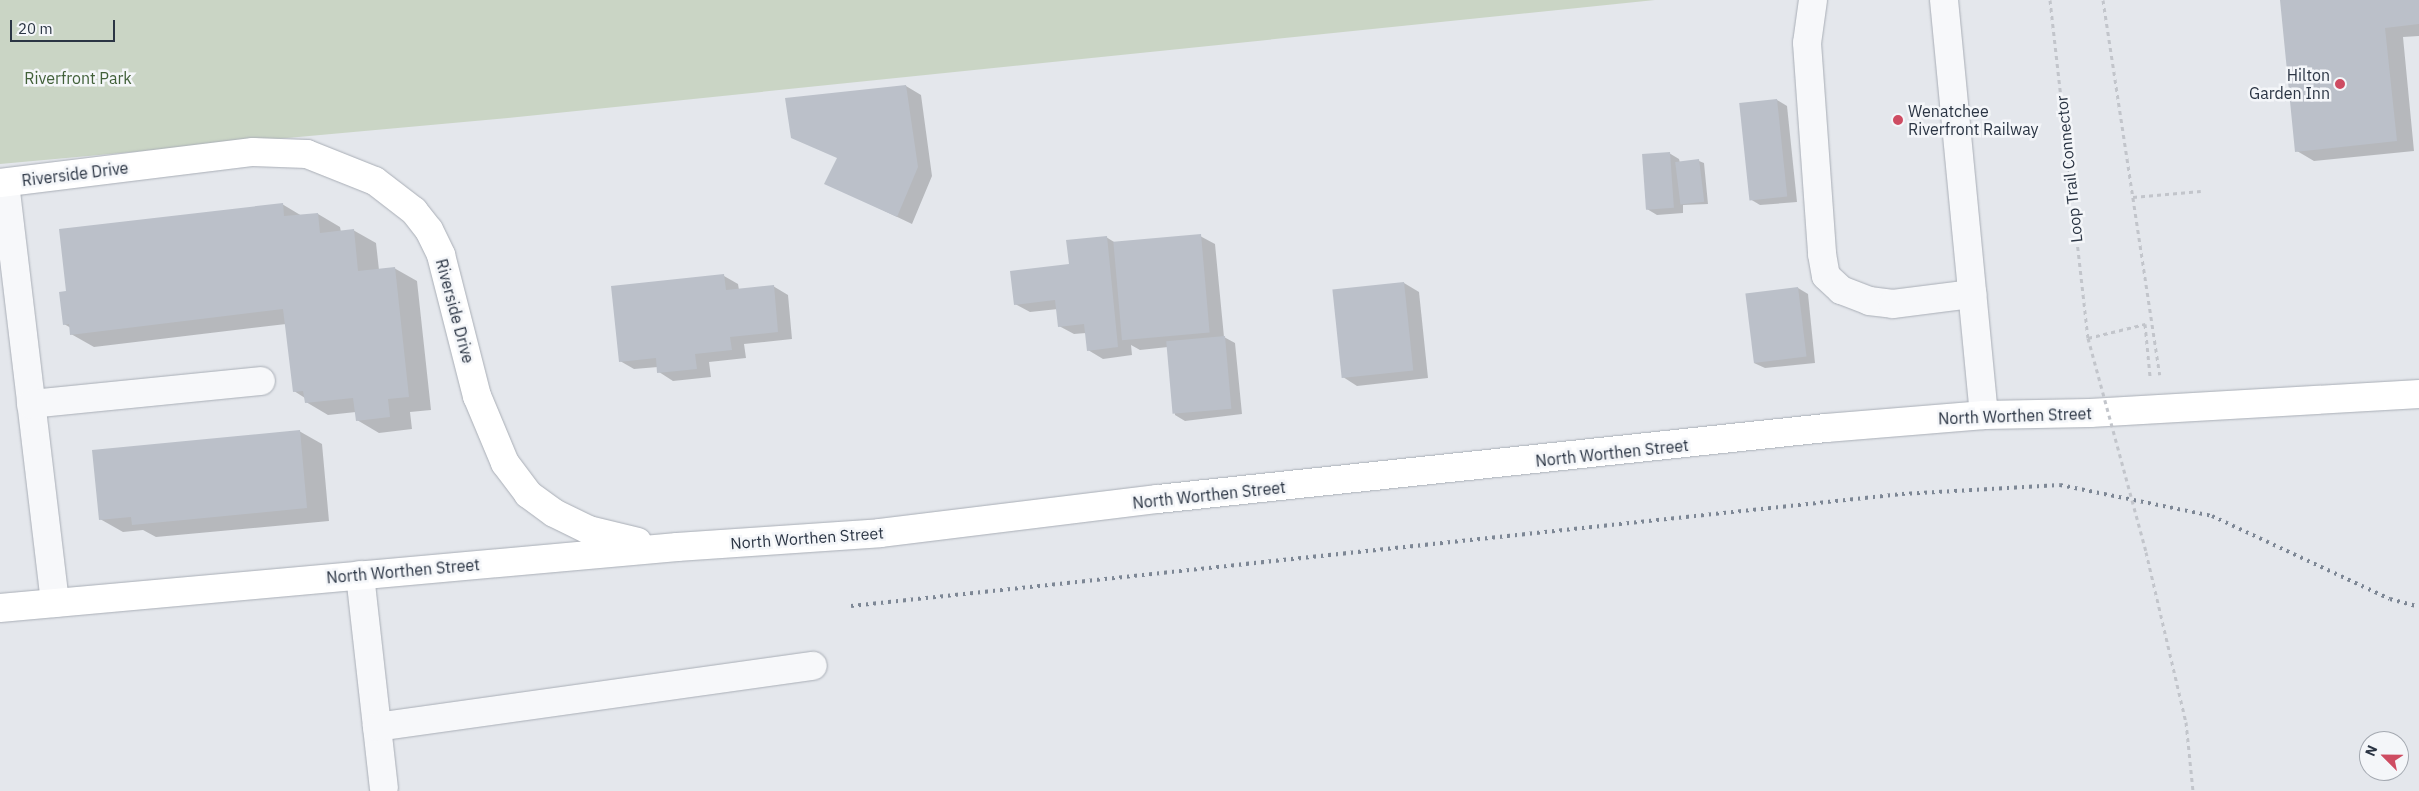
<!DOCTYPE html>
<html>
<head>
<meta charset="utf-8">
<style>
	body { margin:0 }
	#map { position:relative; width:2419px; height:791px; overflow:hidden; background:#e4e7ec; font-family:"IBM Plex Sans",sans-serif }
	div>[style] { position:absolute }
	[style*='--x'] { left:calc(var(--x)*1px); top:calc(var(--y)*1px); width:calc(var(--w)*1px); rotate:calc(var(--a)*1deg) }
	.green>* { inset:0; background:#cad5c5 }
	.shadow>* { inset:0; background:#0003 }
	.building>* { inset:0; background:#bbc0c9; transform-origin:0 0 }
	.path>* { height:3px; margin-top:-1.5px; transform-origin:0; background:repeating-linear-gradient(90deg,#c2c5cb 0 4px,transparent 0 8px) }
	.roads { filter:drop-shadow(0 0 1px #a9aeb6) drop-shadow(0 0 1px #a9aeb6) }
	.minor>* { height:28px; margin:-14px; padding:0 14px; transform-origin:14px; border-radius:14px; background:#f7f8fa }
	.major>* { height:28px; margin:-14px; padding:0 14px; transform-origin:14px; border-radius:14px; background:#fff }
	.rail>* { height:4px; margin-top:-2px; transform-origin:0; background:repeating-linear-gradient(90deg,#7d8795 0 2.5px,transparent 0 7.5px) }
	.path-bridge>* { height:3px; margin-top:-1.5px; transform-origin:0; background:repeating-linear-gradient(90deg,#c2c5cb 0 4px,transparent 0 8px) }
	.dots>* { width:14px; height:14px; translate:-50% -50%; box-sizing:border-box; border:2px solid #f4f6f9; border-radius:50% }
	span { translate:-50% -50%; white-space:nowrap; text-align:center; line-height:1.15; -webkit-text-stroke:5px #f4f6f9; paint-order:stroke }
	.poi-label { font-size:16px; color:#2b3544 }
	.right { translate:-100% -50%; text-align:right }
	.left { translate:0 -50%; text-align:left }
	.park-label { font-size:16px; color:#416039 }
	.street-label { font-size:16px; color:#2b3544 }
	.north { position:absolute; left:2359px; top:731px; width:50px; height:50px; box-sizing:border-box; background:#f4f6f9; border:1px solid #a4a9b1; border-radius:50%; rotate:293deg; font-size:14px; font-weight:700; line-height:20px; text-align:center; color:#2b3544 }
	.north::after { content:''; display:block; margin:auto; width:18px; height:22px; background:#ce4c62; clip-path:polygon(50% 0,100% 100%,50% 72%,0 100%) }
	.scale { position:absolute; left:10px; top:20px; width:105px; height:22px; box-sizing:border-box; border:2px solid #2b3544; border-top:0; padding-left:6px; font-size:15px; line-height:18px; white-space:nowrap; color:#2b3544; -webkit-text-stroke:4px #f4f6f9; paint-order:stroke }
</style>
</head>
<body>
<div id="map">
	<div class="green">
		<i style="clip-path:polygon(0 0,1655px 0,508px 118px,0 164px)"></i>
	</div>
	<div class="shadow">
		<i style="clip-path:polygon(2282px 0,2419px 0,2419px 36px,2403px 37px,2414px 151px,2314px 161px,2297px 151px)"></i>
		<i style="clip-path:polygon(906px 86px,921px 95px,932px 176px,912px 224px,826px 183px,843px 159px,792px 137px)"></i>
		<i style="clip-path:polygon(1777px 100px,1787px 106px,1797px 202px,1760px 205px,1750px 199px)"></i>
		<i style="clip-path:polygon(1669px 153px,1679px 159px,1680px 163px,1699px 161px,1704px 163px,1708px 204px,1683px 205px,1683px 213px,1657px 215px,1647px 209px)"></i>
		<i style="clip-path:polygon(282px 204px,302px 216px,318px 214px,340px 227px,341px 232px,353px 230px,376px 243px,379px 270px,394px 268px,417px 281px,431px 410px,410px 412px,412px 429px,379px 433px,357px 420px,356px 412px,328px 415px,306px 402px,305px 398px,294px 391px,286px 324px,94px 347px,71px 334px,71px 328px,64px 324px,67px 292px)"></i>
		<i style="clip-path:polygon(1200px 236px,1215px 244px,1224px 337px,1235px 343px,1242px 414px,1185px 421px,1175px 415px,1168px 347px,1140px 350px,1131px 345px,1132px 355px,1103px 359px,1088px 350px,1086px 333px,1074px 334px,1059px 326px,1058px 309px,1030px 312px,1015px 304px,1106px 237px,1119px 245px)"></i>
		<i style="clip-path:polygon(724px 276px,738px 284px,739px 290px,773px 286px,788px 295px,792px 339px,744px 344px,746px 358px,709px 362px,711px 377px,673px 381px,659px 372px,658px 367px,634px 369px,620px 361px)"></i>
		<i style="clip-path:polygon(1404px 283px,1419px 292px,1428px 378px,1357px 386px,1343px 377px)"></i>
		<i style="clip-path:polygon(1798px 288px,1808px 294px,1815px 363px,1765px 368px,1754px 363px)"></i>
		<i style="clip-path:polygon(299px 431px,322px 444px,329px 521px,156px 537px,143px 530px,123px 532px,100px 519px)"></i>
	</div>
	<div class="building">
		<i style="clip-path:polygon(2280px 0,2419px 0,2419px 24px,2385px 28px,2397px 141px,2295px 152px)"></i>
		<i style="clip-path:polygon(906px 85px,918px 167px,897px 217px,824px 184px,837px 158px,791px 138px,785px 98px)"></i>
		<i style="left:1777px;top:99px;width:98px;height:38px;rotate:84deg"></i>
		<i style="left:1670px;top:152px;width:56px;height:28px;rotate:86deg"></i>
		<i style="left:1699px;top:159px;width:43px;height:24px;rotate:83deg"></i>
		<i style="clip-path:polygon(283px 203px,284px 216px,318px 213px,320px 233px,354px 229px,358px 271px,395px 267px,409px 397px,388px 399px,390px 417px,356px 421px,353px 398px,305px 403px,303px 391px,293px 392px,283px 309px,70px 335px,69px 324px,63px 325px,59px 292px,66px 291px,59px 229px)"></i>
		<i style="left:1201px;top:234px;width:99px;height:88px;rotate:85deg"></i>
		<i style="clip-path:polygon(1107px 236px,1118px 347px,1087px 351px,1084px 324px,1058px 327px,1055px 300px,1014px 305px,1010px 271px,1069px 264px,1066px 240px)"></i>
		<i style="clip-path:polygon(724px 274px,726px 290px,774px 285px,778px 332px,730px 337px,732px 350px,695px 354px,697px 369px,657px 373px,656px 358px,619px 362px,611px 286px)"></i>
		<i style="left:1404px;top:282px;width:89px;height:72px;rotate:84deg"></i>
		<i style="left:1798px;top:287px;width:70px;height:53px;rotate:83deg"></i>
		<i style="left:1225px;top:336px;width:73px;height:59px;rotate:85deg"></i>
		<i style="clip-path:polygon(300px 430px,307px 508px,132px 525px,131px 517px,99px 520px,92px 450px)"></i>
	</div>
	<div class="path">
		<i style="--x:2050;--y:0;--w:340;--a:83.6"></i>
		<i style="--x:2088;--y:338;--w:59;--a:-13.8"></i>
		<i style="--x:2145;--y:324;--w:52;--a:84.5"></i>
		<i style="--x:2103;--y:0;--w:379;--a:81.4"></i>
		<i style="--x:2133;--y:197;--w:68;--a:-5"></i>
	</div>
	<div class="roads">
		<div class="minor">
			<i style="--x:1813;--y:0;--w:43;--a:97.9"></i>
			<i style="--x:1807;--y:43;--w:212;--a:85.9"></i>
			<i style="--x:1822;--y:254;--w:22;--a:80"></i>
			<i style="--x:1826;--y:276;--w:21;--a:43"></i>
			<i style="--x:1841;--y:290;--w:30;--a:21"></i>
			<i style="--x:1869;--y:301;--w:24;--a:7"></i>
			<i style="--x:1893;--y:304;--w:80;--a:-7.2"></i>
			<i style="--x:1944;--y:0;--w:417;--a:84.5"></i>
			<i style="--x:5;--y:183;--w:423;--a:83.2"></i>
			<i style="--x:31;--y:404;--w:231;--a:-5.7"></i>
			<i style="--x:360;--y:575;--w:214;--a:83.6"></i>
			<i style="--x:377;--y:727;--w:440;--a:-8"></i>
		</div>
		<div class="major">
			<i style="--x:0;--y:183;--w:255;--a:-7"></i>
			<i style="--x:253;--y:152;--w:54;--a:2.1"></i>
			<i style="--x:307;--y:154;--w:73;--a:21.7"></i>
			<i style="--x:375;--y:181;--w:49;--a:37.6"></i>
			<i style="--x:414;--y:211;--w:24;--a:52"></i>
			<i style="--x:429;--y:230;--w:28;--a:64"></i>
			<i style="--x:441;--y:255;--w:146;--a:75.7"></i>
			<i style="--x:477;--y:396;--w:73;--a:67.3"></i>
			<i style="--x:505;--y:463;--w:39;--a:53"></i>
			<i style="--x:528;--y:494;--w:32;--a:36"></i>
			<i style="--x:554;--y:513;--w:39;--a:26"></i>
			<i style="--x:589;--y:530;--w:50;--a:13.8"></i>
			<i style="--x:0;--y:608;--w:680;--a:-5.15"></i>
			<i style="--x:677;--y:547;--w:203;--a:-3.9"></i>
			<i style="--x:880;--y:533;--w:280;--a:-7"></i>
			<i style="--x:1158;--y:499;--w:672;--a:-6.07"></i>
			<i style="--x:1826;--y:428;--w:159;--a:-4.7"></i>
			<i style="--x:1984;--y:415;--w:106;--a:-1.1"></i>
			<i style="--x:2090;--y:413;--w:330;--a:-3.3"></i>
		</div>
	</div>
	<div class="rail">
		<i style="--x:851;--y:606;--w:1057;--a:-6.08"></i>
		<i style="--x:1902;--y:494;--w:158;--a:-3.3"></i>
		<i style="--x:2060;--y:485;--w:155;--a:11.5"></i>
		<i style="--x:2212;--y:516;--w:196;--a:25"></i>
		<i style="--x:2390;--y:599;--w:30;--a:15"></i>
	</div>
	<div class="path-bridge">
		<i style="--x:2088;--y:338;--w:222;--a:74.8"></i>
		<i style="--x:2146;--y:552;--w:175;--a:76.8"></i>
		<i style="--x:2186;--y:722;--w:69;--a:84.2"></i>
	</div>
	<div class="dots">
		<i style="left:2340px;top:84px;background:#ce4c62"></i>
		<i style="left:1898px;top:120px;background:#ce4c62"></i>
	</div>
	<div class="poi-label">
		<span class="right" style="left:2330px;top:84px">Hilton<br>Garden Inn</span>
		<span class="left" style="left:1908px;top:120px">Wenatchee<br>Riverfront Railway</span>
	</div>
	<div class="park-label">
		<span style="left:78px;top:78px">Riverfront Park</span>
	</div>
	<div class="street-label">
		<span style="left:2069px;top:169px;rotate:-96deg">Loop Trail Connector</span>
		<span style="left:75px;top:174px;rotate:-7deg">Riverside Drive</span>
		<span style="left:455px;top:311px;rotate:75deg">Riverside Drive</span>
		<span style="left:2015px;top:416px;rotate:-2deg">North Worthen Street</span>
		<span style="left:1612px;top:453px;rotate:-6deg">North Worthen Street</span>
		<span style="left:1209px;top:495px;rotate:-6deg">North Worthen Street</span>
		<span style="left:807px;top:538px;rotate:-4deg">North Worthen Street</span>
		<span style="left:403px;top:571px;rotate:-5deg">North Worthen Street</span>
	</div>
	<div class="north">N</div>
	<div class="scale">20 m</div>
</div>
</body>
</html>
